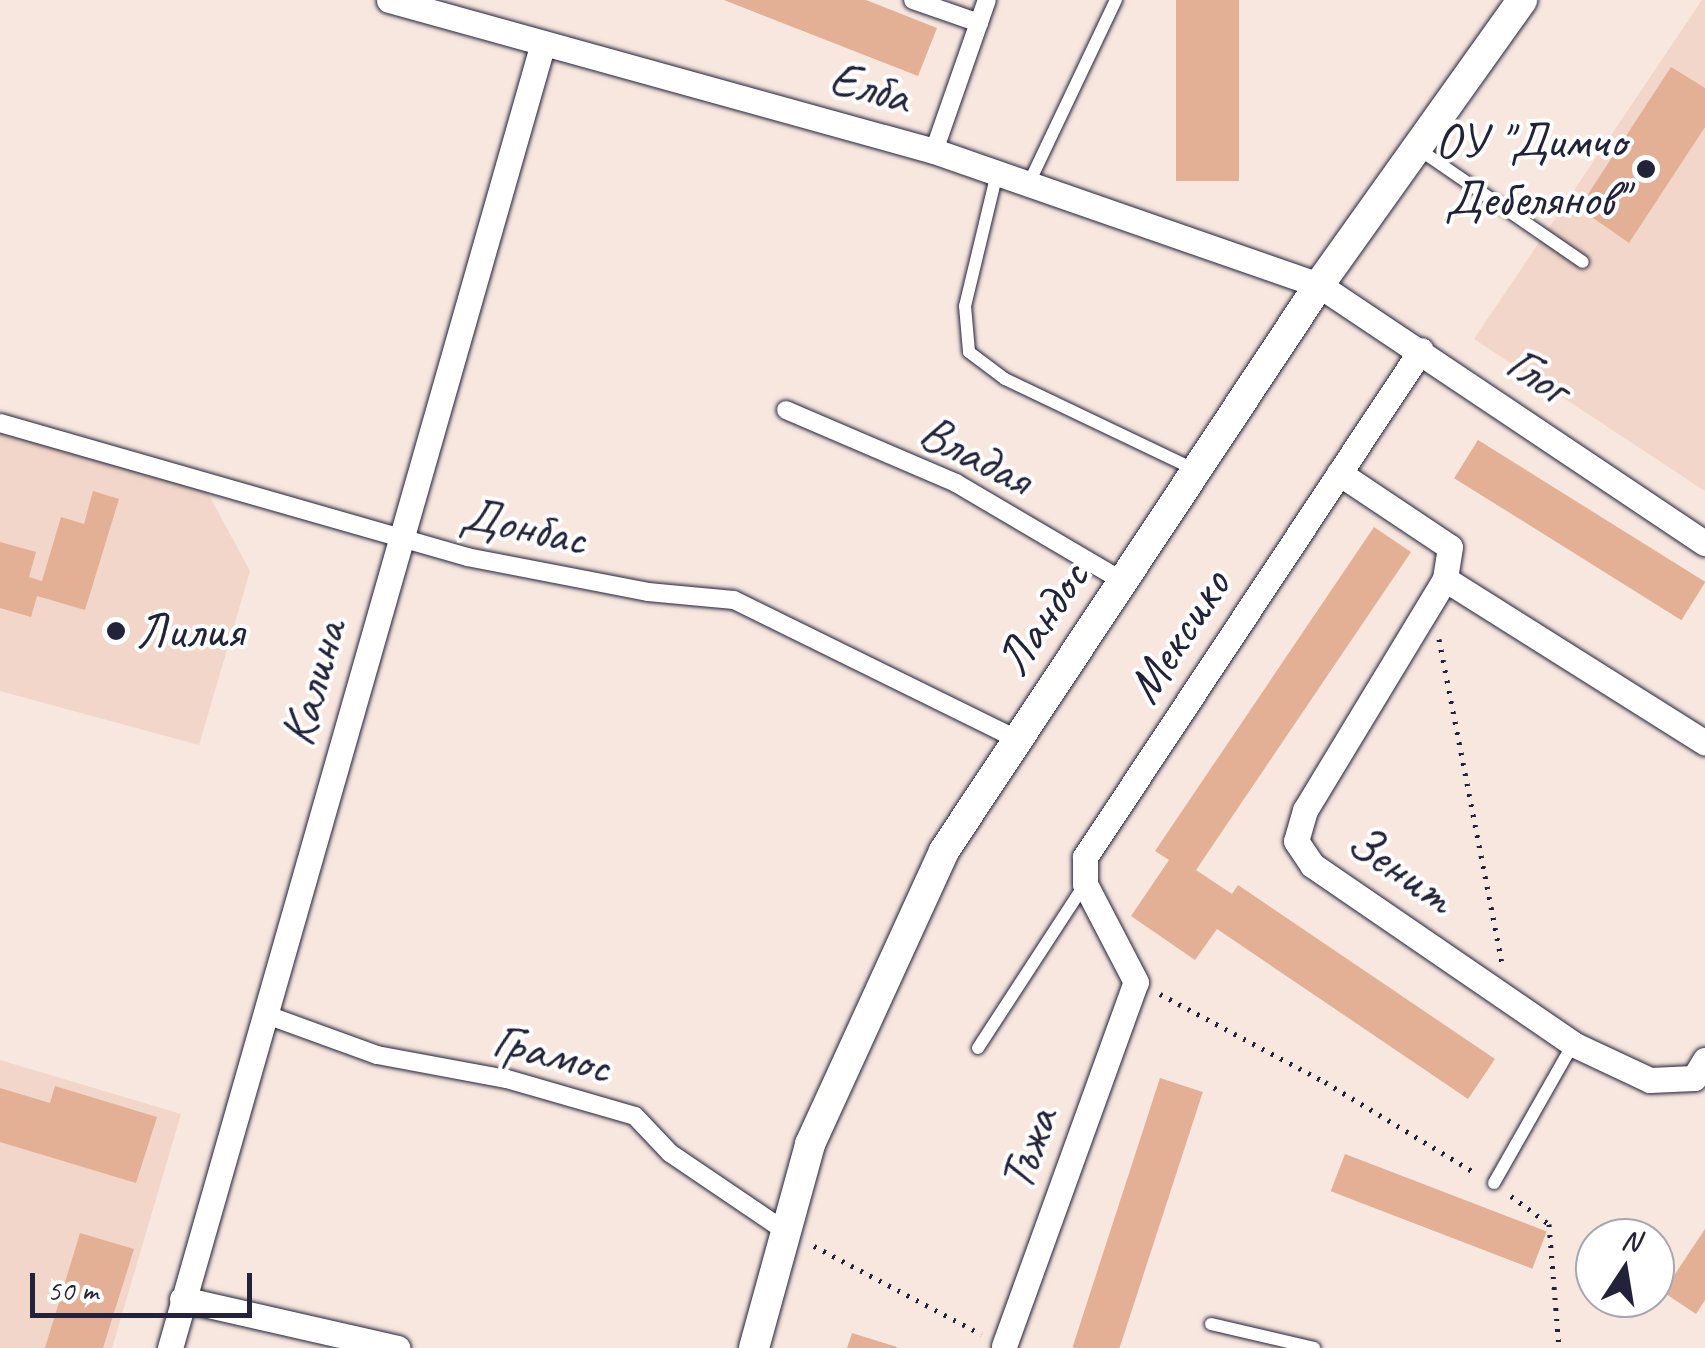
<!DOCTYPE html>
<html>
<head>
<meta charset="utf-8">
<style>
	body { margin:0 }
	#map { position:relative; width:1705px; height:1348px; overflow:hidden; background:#f7e7df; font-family:Caveat,sans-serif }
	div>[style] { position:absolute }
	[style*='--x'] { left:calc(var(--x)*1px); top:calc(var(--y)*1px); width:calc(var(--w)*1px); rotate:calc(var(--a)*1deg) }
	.built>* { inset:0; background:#f1d6c9 }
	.building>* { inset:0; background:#e3b095; transform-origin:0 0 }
	.path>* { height:5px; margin-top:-2.5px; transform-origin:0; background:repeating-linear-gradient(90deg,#22223b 0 2.5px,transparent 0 10.5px) }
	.roads { filter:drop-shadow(0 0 2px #22223b) drop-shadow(0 0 2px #22223b) }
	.service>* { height:12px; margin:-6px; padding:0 6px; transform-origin:6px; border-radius:6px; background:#fff }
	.pedestrian>* { height:18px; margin:-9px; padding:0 9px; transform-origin:9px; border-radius:9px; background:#fff }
	.minor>* { height:25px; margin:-12.5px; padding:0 12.5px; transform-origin:12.5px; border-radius:12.5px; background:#fff }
	.tertiary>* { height:30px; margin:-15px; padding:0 15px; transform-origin:15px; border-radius:15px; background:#fff }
	.dots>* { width:28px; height:28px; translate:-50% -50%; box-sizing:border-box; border:5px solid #fff; border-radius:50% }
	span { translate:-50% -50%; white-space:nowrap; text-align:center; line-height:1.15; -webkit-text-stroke:8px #fff; paint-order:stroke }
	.street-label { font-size:50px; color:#22223b }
	.poi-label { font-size:50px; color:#22223b }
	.right { translate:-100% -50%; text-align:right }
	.left { translate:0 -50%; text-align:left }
	.north { position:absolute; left:1575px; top:1218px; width:100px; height:100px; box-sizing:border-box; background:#fff; border:2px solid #a7a7b1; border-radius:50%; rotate:12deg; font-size:28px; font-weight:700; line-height:40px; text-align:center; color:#22223b }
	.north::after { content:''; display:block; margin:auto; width:35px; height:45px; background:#22223b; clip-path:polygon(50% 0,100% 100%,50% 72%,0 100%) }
	.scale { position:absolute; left:30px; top:1273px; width:222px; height:45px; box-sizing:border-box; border:5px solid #22223b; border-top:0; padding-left:12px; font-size:30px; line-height:35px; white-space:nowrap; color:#22223b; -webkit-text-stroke:8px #fff; paint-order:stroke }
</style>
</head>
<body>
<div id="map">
	<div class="built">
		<i style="clip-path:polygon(1702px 0,1705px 0,1705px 491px,1474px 339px)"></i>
		<i style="clip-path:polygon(0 431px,205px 488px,250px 571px,199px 745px,0 691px)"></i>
		<i style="clip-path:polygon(0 1060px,181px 1114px,112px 1348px,0 1348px)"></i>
	</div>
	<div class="building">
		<i style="clip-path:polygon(724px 0,866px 0,937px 28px,918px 76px)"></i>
		<i style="left:1176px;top:0;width:63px;height:181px"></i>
		<i style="clip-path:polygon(1671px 67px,1705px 88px,1705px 127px,1629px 243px,1579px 208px)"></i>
		<i style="left:1478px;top:440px;width:268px;height:45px;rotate:32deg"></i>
		<i style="clip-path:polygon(93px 491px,119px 499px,85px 610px,37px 596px,31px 617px,0 608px,0 542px,36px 552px,29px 577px,42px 581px,61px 517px,84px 524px)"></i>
		<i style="clip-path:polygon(1374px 527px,1411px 552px,1196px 870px,1232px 894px,1238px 885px,1495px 1059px,1468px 1099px,1217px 929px,1195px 960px,1131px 916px,1169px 860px,1155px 851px)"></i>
		<i style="left:1160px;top:1078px;width:45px;height:283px;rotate:18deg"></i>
		<i style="clip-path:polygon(55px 1086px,157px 1117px,136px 1183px,0 1142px,0 1088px,50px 1103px)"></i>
		<i style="left:1345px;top:1154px;width:216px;height:40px;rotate:21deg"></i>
		<i style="clip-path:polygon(1705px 1229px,1705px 1300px,1696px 1314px,1663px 1292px)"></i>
		<i style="clip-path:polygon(80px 1233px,134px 1249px,103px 1348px,45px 1348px)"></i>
		<i style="clip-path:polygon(852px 1333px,897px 1347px,897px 1348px,847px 1348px)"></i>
	</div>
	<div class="path">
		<i style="--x:1439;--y:639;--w:329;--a:79"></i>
		<i style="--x:1160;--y:994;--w:187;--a:28.1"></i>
		<i style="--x:1325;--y:1082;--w:178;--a:31.2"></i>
		<i style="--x:1511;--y:1196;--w:47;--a:36.4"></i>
		<i style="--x:1549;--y:1224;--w:124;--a:85.4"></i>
		<i style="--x:814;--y:1246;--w:189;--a:27.8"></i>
	</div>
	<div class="roads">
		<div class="service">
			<i style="--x:1417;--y:148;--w:201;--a:34.5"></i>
			<i style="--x:997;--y:173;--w:137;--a:103.5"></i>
			<i style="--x:965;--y:306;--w:46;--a:85"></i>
			<i style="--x:969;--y:352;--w:45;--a:36.9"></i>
			<i style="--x:1005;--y:379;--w:209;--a:25.5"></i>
			<i style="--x:1029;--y:183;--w:203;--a:-64.6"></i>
			<i style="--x:978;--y:1048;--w:196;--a:-56.9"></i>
			<i style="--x:1494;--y:1183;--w:160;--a:-60.4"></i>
			<i style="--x:1211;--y:1324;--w:106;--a:13.1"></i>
		</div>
		<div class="pedestrian">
			<i style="--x:913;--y:0;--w:70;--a:19.2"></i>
			<i style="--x:934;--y:151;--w:160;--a:-70.7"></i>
			<i style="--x:786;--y:410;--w:185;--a:23.2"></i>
			<i style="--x:956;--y:483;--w:195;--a:30.5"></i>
			<i style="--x:0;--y:423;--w:486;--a:16"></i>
			<i style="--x:467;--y:557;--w:184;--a:10.9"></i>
			<i style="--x:648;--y:592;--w:86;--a:5.3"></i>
			<i style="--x:734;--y:600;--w:315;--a:26.2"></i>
			<i style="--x:267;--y:1015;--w:117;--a:20"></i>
			<i style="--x:377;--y:1055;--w:132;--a:10.5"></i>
			<i style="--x:507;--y:1079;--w:133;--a:16.1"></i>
			<i style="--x:635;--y:1116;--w:51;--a:46.6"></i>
			<i style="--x:670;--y:1153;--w:139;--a:34.1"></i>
		</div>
		<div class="minor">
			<i style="--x:389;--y:0;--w:566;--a:15.49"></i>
			<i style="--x:934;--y:151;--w:408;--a:19.2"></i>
			<i style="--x:1319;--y:285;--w:464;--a:33.8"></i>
			<i style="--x:1339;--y:473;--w:133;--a:33.7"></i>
			<i style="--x:1450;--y:547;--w:32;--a:99"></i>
			<i style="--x:1445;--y:579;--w:270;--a:121.2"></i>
			<i style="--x:1305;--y:810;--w:32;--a:106"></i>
			<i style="--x:1296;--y:841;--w:29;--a:56"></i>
			<i style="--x:1312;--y:865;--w:316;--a:34.4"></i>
			<i style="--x:1573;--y:1044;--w:85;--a:25.1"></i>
			<i style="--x:1650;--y:1080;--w:44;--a:-2.6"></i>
			<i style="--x:1694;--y:1078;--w:21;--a:-59"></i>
			<i style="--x:1445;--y:579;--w:307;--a:32.2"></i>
			<i style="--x:182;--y:1299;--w:221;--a:12.8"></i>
			<i style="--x:1004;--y:1346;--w:387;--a:-70.1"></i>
			<i style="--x:1136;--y:982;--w:110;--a:-117.5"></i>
			<i style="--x:1085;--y:884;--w:27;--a:-90"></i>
			<i style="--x:1085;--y:857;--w:608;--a:-56.47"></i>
			<i style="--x:170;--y:1348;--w:1357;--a:-74.05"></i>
		</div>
		<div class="tertiary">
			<i style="--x:754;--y:1348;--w:212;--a:-74.6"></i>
			<i style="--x:810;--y:1144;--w:322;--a:-65.4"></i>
			<i style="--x:944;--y:851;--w:679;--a:-56.47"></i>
			<i style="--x:1319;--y:285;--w:350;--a:-54.5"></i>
		</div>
	</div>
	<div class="dots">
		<i style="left:1646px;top:169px;background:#22223b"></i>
		<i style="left:116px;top:631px;background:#22223b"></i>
	</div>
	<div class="street-label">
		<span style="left:870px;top:87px;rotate:15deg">Елба</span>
		<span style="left:1538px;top:375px;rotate:34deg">Глог</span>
		<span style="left:976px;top:455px;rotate:27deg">Владая</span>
		<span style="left:524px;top:526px;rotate:12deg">Донбас</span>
		<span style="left:1042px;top:618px;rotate:-56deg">Ландос</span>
		<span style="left:1178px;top:636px;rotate:-57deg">Мексико</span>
		<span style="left:313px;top:683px;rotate:-74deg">Калина</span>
		<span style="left:1401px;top:869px;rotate:35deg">Зенит</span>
		<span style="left:552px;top:1053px;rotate:14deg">Грамос</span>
		<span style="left:1028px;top:1149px;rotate:-70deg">Тъжа</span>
	</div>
	<div class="poi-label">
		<span class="right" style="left:1626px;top:169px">ОУ "Димчо<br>Дебелянов"</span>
		<span class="left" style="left:136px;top:631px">Лилия</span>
	</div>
	<div class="north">N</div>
	<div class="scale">50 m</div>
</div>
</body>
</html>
